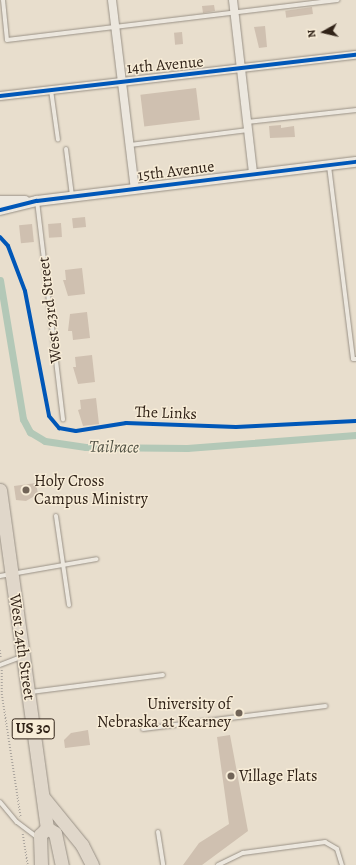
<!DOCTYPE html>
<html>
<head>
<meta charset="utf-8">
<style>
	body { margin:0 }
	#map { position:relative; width:356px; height:865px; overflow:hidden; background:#e8decd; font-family:Alegreya,serif }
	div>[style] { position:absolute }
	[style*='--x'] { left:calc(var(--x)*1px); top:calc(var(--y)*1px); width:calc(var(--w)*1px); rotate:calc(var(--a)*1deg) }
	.canal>* { height:7px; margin:-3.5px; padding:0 3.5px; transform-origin:3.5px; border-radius:3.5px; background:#b3c8b7 }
	.building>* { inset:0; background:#cfc0b0; transform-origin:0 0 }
	.path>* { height:1.5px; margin-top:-0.75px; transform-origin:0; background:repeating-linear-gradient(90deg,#aaa49d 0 1px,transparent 0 3px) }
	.roads { filter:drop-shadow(0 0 1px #999186) drop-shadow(0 0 1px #999186) }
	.service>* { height:4px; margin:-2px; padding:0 2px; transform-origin:2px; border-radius:2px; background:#ece7de }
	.minor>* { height:8px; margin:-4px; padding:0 4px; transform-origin:4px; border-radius:4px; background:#ece7de }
	.tertiary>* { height:10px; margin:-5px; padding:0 5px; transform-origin:5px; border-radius:5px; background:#ece7de }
	.primary>* { height:13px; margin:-6.5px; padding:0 6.5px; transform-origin:6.5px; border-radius:6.5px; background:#e0d7ca }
	.cycleway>* { height:4px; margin:-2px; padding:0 2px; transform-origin:2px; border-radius:2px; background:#0057b8 }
	.dots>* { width:11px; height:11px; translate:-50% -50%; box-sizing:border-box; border:2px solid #f7ecd7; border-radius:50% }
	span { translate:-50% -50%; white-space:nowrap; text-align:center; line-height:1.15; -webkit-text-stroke:3px #f7ecd7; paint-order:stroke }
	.shield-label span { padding:1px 3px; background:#f7ecd7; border:1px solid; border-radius:3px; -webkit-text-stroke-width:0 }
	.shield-label { font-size:15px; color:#312318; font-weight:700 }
	.street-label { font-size:16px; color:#312318 }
	.poi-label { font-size:16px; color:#312318 }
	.left { translate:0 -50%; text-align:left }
	.right { translate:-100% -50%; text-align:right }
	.water-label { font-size:17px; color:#515245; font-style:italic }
	.north { position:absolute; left:304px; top:12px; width:40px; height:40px; -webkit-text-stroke:3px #f7ecd7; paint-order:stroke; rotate:262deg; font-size:11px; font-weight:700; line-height:16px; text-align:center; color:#312318 }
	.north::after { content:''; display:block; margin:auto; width:14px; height:18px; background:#312318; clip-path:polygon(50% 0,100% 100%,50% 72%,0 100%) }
</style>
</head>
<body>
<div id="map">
	<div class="canal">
		<i style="--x:0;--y:280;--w:141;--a:80.6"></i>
		<i style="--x:23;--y:419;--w:15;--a:62"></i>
		<i style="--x:30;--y:432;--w:17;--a:31"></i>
		<i style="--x:45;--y:441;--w:41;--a:8.3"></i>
		<i style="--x:86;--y:447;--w:101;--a:0.6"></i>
		<i style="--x:187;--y:448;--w:169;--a:-4.4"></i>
	</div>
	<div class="building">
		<i style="clip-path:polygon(214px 5px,215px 11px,203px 13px,202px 6px)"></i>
		<i style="left:312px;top:7px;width:7px;height:27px;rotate:82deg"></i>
		<i style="clip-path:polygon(265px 26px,267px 47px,259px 48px,254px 27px)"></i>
		<i style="left:182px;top:32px;width:12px;height:8px;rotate:85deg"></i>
		<i style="left:196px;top:88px;width:32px;height:56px;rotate:83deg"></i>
		<i style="clip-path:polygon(281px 125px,281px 128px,294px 126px,295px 137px,270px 138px,269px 126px)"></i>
		<i style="left:85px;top:217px;width:10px;height:13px;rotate:84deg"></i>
		<i style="left:61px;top:223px;width:14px;height:13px;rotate:86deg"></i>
		<i style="left:32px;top:224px;width:18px;height:13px;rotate:84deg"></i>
		<i style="clip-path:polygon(82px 268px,85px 294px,68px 296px,63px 280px,66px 280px,65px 270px)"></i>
		<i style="clip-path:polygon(87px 312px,90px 338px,73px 340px,72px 331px,68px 331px,70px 314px)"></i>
		<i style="clip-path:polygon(92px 355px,95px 382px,78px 384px,73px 367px,76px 367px,75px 357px)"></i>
		<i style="clip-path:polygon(96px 398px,99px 424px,83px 426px,78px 410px,81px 409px,80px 400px)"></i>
		<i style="clip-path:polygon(36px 483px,38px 494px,26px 501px,16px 500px,14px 486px)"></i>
		<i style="clip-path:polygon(88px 730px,90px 745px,65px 748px,64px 740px,71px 733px)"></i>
		<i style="clip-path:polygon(230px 735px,248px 831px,202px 865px,183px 865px,199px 843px,229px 824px,217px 737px)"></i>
	</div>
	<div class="path">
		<i style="--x:0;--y:650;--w:8;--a:83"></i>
		<i style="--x:2;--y:670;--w:24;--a:90"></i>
		<i style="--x:2;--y:694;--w:125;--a:81.3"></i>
		<i style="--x:23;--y:834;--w:31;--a:81"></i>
	</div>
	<div class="roads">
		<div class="service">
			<i style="--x:3;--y:0;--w:40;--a:84.3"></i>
			<i style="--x:7;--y:40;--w:333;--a:-6.9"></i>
			<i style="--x:51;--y:90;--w:50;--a:82"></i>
			<i style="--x:247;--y:122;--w:110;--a:-6.3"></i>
			<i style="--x:130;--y:145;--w:119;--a:-7.2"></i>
			<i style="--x:66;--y:149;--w:47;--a:82.7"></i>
			<i style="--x:329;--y:166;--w:194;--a:82.9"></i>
			<i style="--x:353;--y:359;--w:3;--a:0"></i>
			<i style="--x:37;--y:201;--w:220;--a:83.2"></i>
			<i style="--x:56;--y:516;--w:90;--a:81.7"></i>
			<i style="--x:0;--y:576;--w:98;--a:-9.9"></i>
			<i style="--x:0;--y:665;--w:22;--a:-21"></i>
			<i style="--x:31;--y:692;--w:133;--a:-7.3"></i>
			<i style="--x:143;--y:729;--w:184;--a:-7.2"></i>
			<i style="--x:0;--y:802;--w:26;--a:50"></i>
			<i style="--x:17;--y:822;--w:25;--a:37"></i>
			<i style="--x:158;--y:832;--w:33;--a:81"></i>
			<i style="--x:218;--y:865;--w:28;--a:-26"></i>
			<i style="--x:243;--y:853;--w:83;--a:-7.6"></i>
			<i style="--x:325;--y:842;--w:14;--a:30"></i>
			<i style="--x:337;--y:849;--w:17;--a:73"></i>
		</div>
		<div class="minor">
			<i style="--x:112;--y:0;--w:190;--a:83.1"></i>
			<i style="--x:233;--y:0;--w:175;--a:83.4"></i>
			<i style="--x:0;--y:96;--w:358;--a:-6.6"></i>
		</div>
		<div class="tertiary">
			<i style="--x:0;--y:201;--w:25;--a:0"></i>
			<i style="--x:0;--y:210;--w:38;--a:-14"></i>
			<i style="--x:37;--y:201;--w:321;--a:-7"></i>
		</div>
		<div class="primary">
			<i style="--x:0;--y:490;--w:341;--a:82.1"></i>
			<i style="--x:47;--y:828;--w:9;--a:32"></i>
			<i style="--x:55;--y:833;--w:33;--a:78"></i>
			<i style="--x:43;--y:797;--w:62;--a:50.9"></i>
			<i style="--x:82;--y:845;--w:22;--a:63"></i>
			<i style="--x:41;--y:865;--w:30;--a:-92"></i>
			<i style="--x:40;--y:835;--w:10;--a:-45"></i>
		</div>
	</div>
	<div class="cycleway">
		<i style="--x:0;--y:96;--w:358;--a:-6.6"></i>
		<i style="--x:0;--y:210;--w:38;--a:-14"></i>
		<i style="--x:37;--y:201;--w:321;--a:-7"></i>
		<i style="--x:0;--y:237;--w:12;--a:48"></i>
		<i style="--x:8;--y:246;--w:48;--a:69.3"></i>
		<i style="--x:25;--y:291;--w:127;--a:79.1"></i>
		<i style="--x:49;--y:416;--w:16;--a:50"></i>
		<i style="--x:59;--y:428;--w:17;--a:10"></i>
		<i style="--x:76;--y:431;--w:51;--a:-9.1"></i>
		<i style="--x:126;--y:423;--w:110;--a:2.1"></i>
		<i style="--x:236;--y:427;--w:120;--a:-2.9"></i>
	</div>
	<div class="dots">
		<i style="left:26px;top:490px;background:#716457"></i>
		<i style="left:239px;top:713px;background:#716457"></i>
		<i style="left:231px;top:776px;background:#716457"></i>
	</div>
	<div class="shield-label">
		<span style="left:33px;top:729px">US 30</span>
	</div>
	<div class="street-label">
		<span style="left:165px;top:65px;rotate:-5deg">14th Avenue</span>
		<span style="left:176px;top:171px;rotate:-7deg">15th Avenue</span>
		<span style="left:50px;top:310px;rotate:-97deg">West 23rd Street</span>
		<span style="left:166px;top:413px;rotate:2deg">The Links</span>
		<span style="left:22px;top:647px;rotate:82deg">West 24th Street</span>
	</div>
	<div class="poi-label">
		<span class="left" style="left:34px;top:490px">Holy Cross<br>Campus Ministry</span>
		<span class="right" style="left:231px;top:713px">University of<br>Nebraska at Kearney</span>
		<span class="left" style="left:239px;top:776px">Village Flats</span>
	</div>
	<div class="water-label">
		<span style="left:114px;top:447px;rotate:1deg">Tailrace</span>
	</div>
	<div class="north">N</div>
</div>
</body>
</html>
